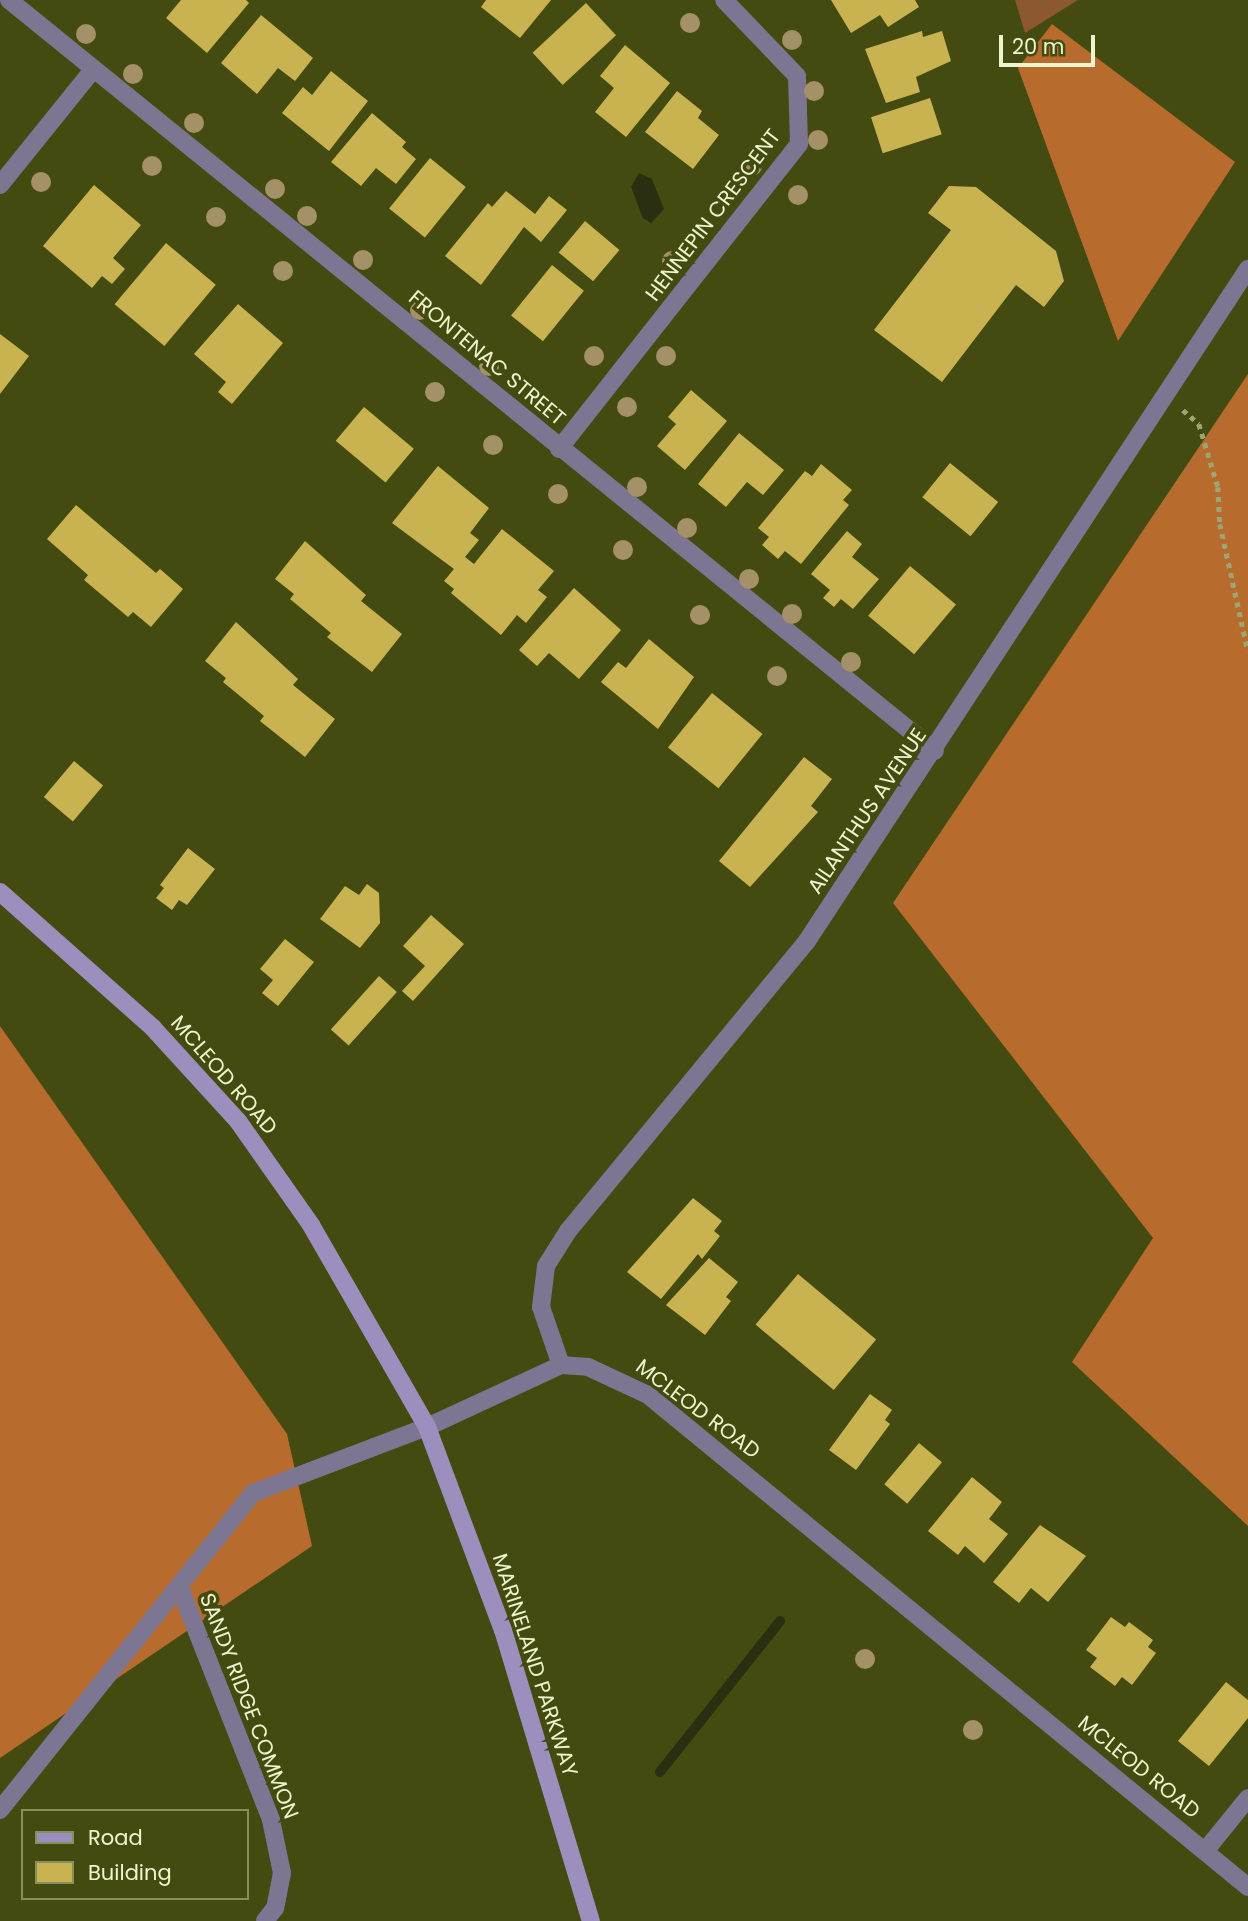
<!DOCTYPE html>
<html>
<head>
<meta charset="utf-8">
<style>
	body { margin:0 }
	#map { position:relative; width:1248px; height:1921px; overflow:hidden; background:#444b10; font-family:Poppins,sans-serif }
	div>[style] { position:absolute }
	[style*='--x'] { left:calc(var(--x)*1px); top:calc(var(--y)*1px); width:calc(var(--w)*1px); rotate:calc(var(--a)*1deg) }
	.green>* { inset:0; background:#8c5830 }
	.forest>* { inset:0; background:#b76c2e }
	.water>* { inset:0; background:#2a2f11 }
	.stream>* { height:10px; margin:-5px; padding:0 5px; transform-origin:5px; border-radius:5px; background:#2a2f11 }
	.building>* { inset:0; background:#c9b350; transform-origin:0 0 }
	.path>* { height:4.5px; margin-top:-2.25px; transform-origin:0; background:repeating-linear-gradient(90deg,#9da575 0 5px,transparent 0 10px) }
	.service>* { height:18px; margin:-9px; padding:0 9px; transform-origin:9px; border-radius:9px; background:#7d7693 }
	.minor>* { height:18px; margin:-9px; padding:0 9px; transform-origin:9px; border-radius:9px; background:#7d7693 }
	.secondary>* { height:18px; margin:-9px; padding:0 9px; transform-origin:9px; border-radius:9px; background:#9c8fbd }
	.trees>* { width:20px; height:20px; margin:-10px; border-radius:50%; background:#a59167 }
	span { translate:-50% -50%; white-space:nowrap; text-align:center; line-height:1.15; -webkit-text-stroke:7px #444b10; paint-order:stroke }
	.street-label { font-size:21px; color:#edf5cf }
	.legend { position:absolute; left:21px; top:1809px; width:228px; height:91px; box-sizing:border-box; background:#444b10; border:2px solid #888f5c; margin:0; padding:9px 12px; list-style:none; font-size:21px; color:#edf5cf }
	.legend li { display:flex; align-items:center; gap:14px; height:35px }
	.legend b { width:35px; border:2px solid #888f5c }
	.scale { position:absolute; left:999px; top:35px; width:96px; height:32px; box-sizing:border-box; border:4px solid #edf5cf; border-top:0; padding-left:9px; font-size:21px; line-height:24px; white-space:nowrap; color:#edf5cf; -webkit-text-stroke:5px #444b10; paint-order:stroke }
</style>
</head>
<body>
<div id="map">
	<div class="green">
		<i style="clip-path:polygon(1015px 0,1078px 0,1025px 33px)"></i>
	</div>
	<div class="forest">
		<i style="clip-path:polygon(1052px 24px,1235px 162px,1118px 341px,1018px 68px)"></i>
		<i style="clip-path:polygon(1248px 374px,1248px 1526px,1072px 1362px,1153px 1238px,893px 903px)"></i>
		<i style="clip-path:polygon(0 1026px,287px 1434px,312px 1546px,0 1758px)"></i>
	</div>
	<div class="water">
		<i style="clip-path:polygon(639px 173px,652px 179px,664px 209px,651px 223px,643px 218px,631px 187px)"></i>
	</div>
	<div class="stream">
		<i style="--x:660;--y:1772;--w:193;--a:-51.5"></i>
	</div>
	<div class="building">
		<i style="clip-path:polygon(181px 0,246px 0,249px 3px,207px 53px,166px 18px)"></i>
		<i style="clip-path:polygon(486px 0,551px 0,520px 38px,481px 7px)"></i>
		<i style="clip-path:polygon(831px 0,915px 0,919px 7px,888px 27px,880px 15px,851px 33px)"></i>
		<i style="left:586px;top:3px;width:44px;height:73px;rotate:47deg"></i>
		<i style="clip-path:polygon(261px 15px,313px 58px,295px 81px,278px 68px,257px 94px,221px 63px)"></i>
		<i style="clip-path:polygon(922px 31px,923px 37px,942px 31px,951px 61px,916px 77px,920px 92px,886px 103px,865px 49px)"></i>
		<i style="clip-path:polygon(625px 45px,670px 83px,626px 137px,595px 112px,614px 88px,600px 76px)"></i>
		<i style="clip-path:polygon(331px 71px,368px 101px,329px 151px,282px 113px,303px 87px,312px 95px)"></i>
		<i style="clip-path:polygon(677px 91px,702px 111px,698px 118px,719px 135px,693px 169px,645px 132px)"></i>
		<i style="left:930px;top:98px;width:38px;height:62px;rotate:72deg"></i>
		<i style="clip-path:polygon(372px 113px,406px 142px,402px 147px,416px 159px,396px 184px,376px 168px,361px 186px,331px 162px)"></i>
		<i style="left:430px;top:158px;width:46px;height:65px;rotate:39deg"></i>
		<i style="clip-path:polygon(94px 185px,141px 225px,113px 258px,125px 269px,112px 284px,102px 276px,92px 288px,43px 246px)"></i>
		<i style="clip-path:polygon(949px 186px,976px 187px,1056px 251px,1064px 281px,1044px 307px,1016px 285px,942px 382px,874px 330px,951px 230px,928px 213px)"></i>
		<i style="clip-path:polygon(506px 191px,535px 214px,549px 196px,567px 210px,541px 242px,524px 227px,481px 285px,445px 256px,488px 203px,492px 207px)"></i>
		<i style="left:585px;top:221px;width:45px;height:41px;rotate:40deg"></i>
		<i style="left:166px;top:243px;width:65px;height:80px;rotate:40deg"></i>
		<i style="left:552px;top:265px;width:41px;height:65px;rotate:39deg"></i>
		<i style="clip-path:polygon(238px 304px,283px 343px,232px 404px,218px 392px,226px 382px,194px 354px)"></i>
		<i style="clip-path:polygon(0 334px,29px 356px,0 394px)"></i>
		<i style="clip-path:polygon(691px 390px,727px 421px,685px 470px,657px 446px,676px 424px,668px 417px)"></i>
		<i style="left:364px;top:407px;width:65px;height:44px;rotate:40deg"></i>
		<i style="clip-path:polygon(739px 433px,784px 470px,763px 495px,747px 482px,726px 507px,698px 484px)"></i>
		<i style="left:950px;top:463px;width:62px;height:44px;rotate:39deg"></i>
		<i style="clip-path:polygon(821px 464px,852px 490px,843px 500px,849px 505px,801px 564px,785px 551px,778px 559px,762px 545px,769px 537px,758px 528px,805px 471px,812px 476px)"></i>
		<i style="clip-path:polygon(438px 466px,489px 508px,470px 533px,479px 540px,465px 557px,474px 564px,502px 529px,554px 571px,538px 590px,547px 597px,526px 623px,517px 615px,501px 635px,451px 593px,454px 589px,444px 581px,454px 569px,392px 523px)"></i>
		<i style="clip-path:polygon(76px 505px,156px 573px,160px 569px,183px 589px,151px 627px,133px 612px,128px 617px,84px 580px,88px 575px,47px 539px)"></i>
		<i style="clip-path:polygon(847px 531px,862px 544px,852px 557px,879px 579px,853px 609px,841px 599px,834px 607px,823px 598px,830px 590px,811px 574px)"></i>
		<i style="clip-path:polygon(305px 541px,366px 595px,361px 601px,402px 634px,372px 672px,327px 637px,331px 633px,290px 599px,294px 594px,275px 579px)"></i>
		<i style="left:910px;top:566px;width:60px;height:65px;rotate:40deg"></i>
		<i style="clip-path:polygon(574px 588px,621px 630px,579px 679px,549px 653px,537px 666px,519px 650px)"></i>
		<i style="clip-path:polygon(236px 622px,298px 679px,293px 685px,335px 719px,305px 757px,260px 721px,264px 716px,223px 682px,226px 678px,205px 661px)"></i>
		<i style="clip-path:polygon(649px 639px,694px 677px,658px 729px,601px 682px,618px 662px,626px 668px)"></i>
		<i style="left:712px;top:693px;width:65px;height:70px;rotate:39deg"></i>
		<i style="clip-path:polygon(804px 757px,832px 779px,811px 806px,818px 812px,750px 887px,719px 861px)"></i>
		<i style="left:74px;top:761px;width:38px;height:47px;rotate:40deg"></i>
		<i style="clip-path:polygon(188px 848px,215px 869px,187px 905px,179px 900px,172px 910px,156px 898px,164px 888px,160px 885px)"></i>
		<i style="clip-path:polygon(367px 884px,379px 893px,380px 923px,360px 948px,320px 919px,345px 886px,359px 895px)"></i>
		<i style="clip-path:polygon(431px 915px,464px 944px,413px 1001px,402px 991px,425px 966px,403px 946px)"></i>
		<i style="clip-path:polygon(285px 939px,314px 962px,278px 1006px,262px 993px,273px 980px,260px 969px)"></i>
		<i style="left:379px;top:976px;width:24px;height:72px;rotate:42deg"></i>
		<i style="clip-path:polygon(693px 1198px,722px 1221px,714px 1231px,720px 1236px,702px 1259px,698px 1254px,661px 1299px,627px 1272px)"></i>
		<i style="clip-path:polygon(709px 1258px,738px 1282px,726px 1297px,731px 1301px,705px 1335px,666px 1305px)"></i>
		<i style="left:798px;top:1274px;width:102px;height:66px;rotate:40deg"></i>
		<i style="clip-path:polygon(870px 1394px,892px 1410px,885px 1420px,890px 1424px,856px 1470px,829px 1450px)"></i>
		<i style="left:919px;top:1443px;width:30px;height:54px;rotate:40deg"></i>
		<i style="clip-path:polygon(972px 1477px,1002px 1502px,989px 1519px,1008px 1534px,984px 1563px,965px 1546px,958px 1555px,928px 1531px)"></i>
		<i style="clip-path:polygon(1040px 1525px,1086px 1556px,1048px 1602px,1031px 1588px,1019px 1603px,993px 1582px)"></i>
		<i style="clip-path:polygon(1111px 1617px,1125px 1627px,1129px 1622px,1153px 1640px,1148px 1647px,1156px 1653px,1132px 1685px,1122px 1677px,1115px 1686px,1090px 1667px,1097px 1658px,1086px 1650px)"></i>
		<i style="clip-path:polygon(1226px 1682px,1248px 1700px,1248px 1718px,1209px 1766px,1178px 1741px)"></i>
	</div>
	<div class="path">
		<i style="--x:1183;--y:410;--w:21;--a:41"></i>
		<i style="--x:1199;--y:424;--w:66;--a:73.2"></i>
		<i style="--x:1218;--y:487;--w:37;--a:87"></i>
		<i style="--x:1220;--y:524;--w:130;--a:77.6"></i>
	</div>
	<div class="service">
		<i style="--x:1205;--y:1851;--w:68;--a:-50.9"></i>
	</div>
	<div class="minor">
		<i style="--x:9;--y:0;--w:1192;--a:39.04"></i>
		<i style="--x:0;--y:185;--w:146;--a:-51.1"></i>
		<i style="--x:559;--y:449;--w:388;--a:-51.8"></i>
		<i style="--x:799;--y:144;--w:68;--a:-91.7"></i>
		<i style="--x:797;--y:76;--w:105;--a:-133.8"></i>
		<i style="--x:561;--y:1365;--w:61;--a:-109"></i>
		<i style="--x:541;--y:1307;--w:41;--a:-83"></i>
		<i style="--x:546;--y:1266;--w:41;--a:-57.8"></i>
		<i style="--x:568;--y:1231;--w:376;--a:-50.5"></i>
		<i style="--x:807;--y:941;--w:804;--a:-56.73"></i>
		<i style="--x:179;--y:1586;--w:251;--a:68.5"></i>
		<i style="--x:271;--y:1820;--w:54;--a:78.3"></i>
		<i style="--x:282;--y:1873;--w:36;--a:101"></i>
		<i style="--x:275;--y:1908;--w:16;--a:128"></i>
		<i style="--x:0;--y:1810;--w:406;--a:-51.4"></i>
		<i style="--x:253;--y:1493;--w:186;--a:-20.8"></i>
		<i style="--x:427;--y:1427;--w:148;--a:-24.8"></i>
		<i style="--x:561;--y:1365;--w:27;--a:4"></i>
		<i style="--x:588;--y:1367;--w:66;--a:25"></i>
		<i style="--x:648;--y:1395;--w:776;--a:39.35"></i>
	</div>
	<div class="secondary">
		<i style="--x:0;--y:892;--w:205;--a:41.6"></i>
		<i style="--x:153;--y:1028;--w:126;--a:47.6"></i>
		<i style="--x:238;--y:1121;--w:127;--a:54.9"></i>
		<i style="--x:311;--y:1225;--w:233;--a:60.1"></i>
		<i style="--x:427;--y:1427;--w:217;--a:69.5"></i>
		<i style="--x:503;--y:1630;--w:304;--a:73.2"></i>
	</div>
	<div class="trees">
		<i style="left:690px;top:23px"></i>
		<i style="left:86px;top:34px"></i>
		<i style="left:792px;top:40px"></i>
		<i style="left:133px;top:74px"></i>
		<i style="left:814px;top:91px"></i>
		<i style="left:194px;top:123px"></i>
		<i style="left:818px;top:140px"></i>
		<i style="left:152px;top:166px"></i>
		<i style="left:752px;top:166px"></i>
		<i style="left:41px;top:182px"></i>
		<i style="left:275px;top:189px"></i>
		<i style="left:798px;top:195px"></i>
		<i style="left:307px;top:216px"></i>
		<i style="left:216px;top:217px"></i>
		<i style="left:363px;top:260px"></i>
		<i style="left:672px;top:261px"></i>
		<i style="left:283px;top:271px"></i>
		<i style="left:420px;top:310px"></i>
		<i style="left:594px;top:356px"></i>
		<i style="left:666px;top:356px"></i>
		<i style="left:489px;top:366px"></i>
		<i style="left:435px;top:392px"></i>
		<i style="left:627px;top:407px"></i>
		<i style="left:493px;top:445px"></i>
		<i style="left:637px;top:487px"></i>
		<i style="left:558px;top:494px"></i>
		<i style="left:687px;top:528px"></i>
		<i style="left:623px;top:550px"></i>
		<i style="left:749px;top:579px"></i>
		<i style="left:792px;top:614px"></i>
		<i style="left:700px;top:615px"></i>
		<i style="left:851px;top:662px"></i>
		<i style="left:777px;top:676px"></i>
		<i style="left:865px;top:1659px"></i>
		<i style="left:973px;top:1730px"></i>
	</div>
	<div class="street-label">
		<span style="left:713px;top:215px;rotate:-53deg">HENNEPIN CRESCENT</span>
		<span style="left:487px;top:358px;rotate:40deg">FRONTENAC STREET</span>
		<span style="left:867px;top:811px;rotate:-56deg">AILANTHUS AVENUE</span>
		<span style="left:224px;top:1075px;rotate:49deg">MCLEOD ROAD</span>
		<span style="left:698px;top:1409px;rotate:37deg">MCLEOD ROAD</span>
		<span style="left:535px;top:1665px;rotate:72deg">MARINELAND PARKWAY</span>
		<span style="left:249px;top:1706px;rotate:69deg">SANDY RIDGE COMMON</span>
		<span style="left:1139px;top:1767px;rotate:39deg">MCLEOD ROAD</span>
	</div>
	<ul class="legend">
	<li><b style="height:9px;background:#9c8fbd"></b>Road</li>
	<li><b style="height:19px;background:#c9b350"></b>Building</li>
	</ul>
	<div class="scale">20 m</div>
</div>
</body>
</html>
